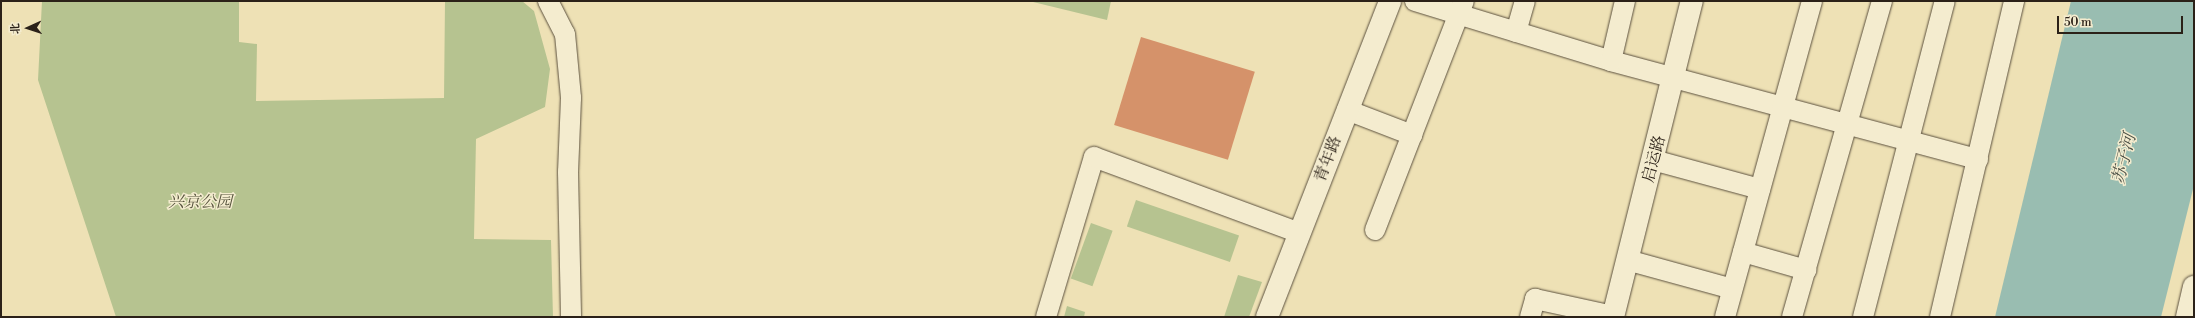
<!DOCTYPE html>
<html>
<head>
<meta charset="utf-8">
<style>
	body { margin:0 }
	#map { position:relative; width:2195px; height:318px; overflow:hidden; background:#eee1b5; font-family:"Libre Bodoni","Noto Serif SC",serif }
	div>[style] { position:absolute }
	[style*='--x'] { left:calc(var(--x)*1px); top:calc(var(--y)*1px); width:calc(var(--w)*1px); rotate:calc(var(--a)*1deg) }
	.green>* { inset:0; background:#b6c390; transform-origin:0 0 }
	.water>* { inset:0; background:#99bdb1 }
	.building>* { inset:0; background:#d5926a; transform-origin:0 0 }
	.roads { filter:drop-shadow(0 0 1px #5c513f) drop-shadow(0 0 1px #5c513f) }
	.minor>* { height:20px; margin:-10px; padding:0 10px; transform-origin:10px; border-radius:10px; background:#f4eccf }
	.tertiary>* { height:22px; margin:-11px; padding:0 11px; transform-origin:11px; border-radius:11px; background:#f4eccf }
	span { translate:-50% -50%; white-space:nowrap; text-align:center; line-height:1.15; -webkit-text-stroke:3px #f4eccf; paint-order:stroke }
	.street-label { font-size:16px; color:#2b2118 }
	.park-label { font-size:16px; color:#55523c; font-style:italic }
	.water-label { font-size:17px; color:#4c5046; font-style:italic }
	.frame { position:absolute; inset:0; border:2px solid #2b2118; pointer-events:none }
	.north { position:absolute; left:8px; top:8px; width:40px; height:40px; -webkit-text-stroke:3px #f4eccf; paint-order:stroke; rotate:267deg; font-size:11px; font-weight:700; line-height:16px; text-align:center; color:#2b2118 }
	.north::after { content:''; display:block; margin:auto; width:14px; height:18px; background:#2b2118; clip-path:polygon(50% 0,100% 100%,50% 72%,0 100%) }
	.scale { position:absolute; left:2057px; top:16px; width:126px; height:18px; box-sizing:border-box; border:2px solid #2b2118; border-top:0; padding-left:5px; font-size:12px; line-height:14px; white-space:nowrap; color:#2b2118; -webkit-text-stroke:3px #f4eccf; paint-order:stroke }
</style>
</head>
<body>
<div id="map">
	<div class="green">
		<i style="clip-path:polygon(42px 1px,239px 1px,239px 42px,257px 44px,256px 101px,444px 98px,445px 1px,522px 1px,534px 11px,550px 69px,545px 107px,476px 139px,474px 239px,551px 240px,553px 317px,116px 317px,38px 80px)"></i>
		<i style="clip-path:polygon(1029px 1px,1111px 1px,1107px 20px)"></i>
		<i style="left:1136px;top:200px;width:109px;height:28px;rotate:19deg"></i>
		<i style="left:1091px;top:223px;width:23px;height:59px;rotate:20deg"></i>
		<i style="clip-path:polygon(1238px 275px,1262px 282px,1249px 317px,1224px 317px)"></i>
		<i style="clip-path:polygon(1067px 306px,1085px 312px,1084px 317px,1064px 317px)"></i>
	</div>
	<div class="water">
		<i style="clip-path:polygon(2071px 1px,2194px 1px,2194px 185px,2161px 317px,1995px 317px)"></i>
	</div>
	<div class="building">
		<i style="left:1141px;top:37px;width:119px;height:92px;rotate:17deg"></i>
	</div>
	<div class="roads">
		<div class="minor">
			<i style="--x:548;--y:1;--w:37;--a:63"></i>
			<i style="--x:565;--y:34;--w:64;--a:84.6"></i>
			<i style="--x:571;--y:98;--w:74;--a:92.3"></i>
			<i style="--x:568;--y:172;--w:145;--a:88.8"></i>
			<i style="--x:1415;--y:1;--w:205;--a:17"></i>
			<i style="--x:1611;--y:61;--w:380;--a:15"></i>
			<i style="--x:1516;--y:32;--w:32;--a:-74"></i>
			<i style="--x:1611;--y:61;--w:62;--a:-76.9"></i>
			<i style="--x:1347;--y:110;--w:70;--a:21"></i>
			<i style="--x:1653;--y:160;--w:111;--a:15.2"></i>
			<i style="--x:1375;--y:230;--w:246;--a:-68.8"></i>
			<i style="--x:1743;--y:252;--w:66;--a:15.9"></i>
			<i style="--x:1627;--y:260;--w:109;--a:15.4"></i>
			<i style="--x:1046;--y:317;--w:167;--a:-73.3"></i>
			<i style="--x:1094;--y:157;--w:219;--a:20.3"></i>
			<i style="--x:1530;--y:317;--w:19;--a:-74"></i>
			<i style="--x:1535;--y:299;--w:80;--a:12.3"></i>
			<i style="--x:1725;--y:317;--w:328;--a:-74.6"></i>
			<i style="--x:1792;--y:317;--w:329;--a:-74.1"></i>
			<i style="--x:1863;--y:317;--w:326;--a:-75.5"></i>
			<i style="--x:1940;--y:317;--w:325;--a:-76.8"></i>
		</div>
		<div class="tertiary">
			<i style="--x:1267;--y:317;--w:339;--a:-68.7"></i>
			<i style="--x:1613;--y:317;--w:326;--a:-76"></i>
			<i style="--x:2187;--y:317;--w:31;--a:-77"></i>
		</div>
	</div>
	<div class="street-label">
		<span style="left:1328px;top:159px;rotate:-69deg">青年路</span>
		<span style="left:1654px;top:159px;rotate:-75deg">启运路</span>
	</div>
	<div class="park-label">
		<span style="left:200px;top:202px">兴京公园</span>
	</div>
	<div class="water-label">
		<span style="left:2125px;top:159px;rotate:-76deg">苏子河</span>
	</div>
	<div class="frame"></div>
	<div class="north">北</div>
	<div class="scale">50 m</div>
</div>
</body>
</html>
